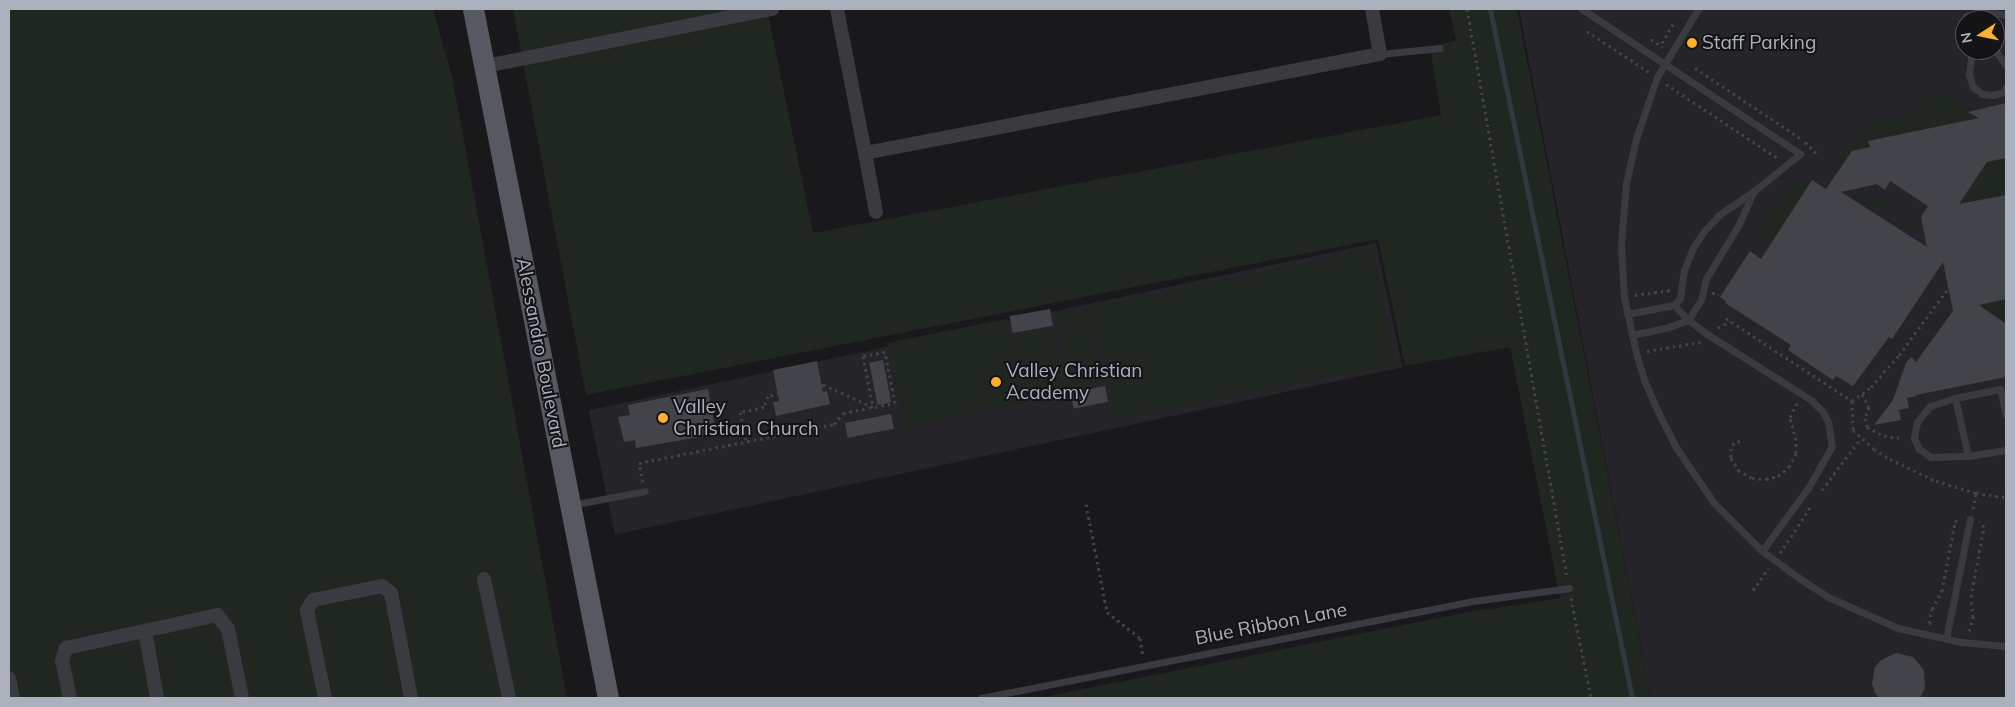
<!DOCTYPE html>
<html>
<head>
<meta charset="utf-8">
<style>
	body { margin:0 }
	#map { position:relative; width:2015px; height:707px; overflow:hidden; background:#19191c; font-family:Mulish,sans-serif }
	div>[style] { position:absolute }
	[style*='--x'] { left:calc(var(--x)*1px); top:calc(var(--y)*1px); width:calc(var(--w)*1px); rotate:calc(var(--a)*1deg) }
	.built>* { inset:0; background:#252529; transform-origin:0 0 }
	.green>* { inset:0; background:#1f2720; transform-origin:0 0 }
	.stream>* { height:5px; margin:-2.5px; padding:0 2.5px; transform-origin:2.5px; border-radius:2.5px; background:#2e3941 }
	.building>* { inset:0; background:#434449; transform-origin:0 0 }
	.path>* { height:3px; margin-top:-1.5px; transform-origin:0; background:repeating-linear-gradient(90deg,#404348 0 2.5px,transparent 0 6.5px) }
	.lane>* { height:7px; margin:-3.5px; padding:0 3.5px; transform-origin:3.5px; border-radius:3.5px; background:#3a3b41 }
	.street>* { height:14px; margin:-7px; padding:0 7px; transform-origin:7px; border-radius:7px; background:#3a3b41 }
	.primary>* { height:21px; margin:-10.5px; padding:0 10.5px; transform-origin:10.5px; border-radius:10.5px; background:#565960 }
	.dots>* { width:14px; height:14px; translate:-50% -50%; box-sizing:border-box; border:2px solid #141417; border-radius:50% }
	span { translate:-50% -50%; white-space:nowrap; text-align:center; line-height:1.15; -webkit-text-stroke:4px #141417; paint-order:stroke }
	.poi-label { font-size:19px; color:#abb1bc }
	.left { translate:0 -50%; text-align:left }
	.street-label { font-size:19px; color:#abb1bc }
	.frame { position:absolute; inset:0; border:10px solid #abb1bc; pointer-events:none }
	.north { position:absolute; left:1955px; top:10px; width:50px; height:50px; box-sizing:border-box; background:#141417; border:1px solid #505359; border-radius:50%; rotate:259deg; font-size:14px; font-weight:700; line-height:20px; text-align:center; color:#abb1bc }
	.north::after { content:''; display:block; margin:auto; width:18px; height:22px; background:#fdaf30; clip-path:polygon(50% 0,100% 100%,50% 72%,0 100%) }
</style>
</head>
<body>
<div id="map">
	<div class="built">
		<i style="clip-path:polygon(evenodd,1519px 9px,2006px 9px,2006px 698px,1651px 698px,1519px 9px,1965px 20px,1995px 20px,1995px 50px,1965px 50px,1965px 20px)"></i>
		<i style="left:1376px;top:243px;width:127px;height:805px;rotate:78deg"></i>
	</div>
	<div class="green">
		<i style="clip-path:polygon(9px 9px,433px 9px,452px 76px,567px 698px,9px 698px)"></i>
		<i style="clip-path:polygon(513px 9px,767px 9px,813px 233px,1441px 115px,1430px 46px,1456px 41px,1449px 9px,1517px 9px,1651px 698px,1039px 698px,1464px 613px,1560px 598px,1510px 347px,1405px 366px,1378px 239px,586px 395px)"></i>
		<i style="clip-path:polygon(1938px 92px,1952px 94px,1970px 111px,1968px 112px,1987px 117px,1869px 140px,1870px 150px,1868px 151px,1867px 147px,1852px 151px,1837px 172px,1834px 169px,1845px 149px,1848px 150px,1852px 143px,1870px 125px,1881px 120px,1908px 117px,1921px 100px)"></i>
		<i style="clip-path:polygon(1989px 158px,1996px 160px,2006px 158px,2006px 195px,1959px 205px)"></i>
		<i style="clip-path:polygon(1832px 179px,1841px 182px,1855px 195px,1859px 194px,1862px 199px,1859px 201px,1863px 204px,1869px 203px,1868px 200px,1874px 197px,1876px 200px,1885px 199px,1890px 204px,1892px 213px,1886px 212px,1881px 206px,1860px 205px,1849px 190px,1831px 181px)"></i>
		<i style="clip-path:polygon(1793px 180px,1798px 183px,1812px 180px,1772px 242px,1758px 233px)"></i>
		<i style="clip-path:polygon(1887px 219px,1898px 223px,1914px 221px,1923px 232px,1913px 226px,1902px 231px)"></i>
		<i style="clip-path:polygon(1373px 249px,1395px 364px,1116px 419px,1098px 328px,1061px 335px,1056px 313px)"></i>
		<i style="clip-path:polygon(2006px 299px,2006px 324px,1980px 305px)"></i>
		<i style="clip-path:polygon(1006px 319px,1010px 337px,1051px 329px,1065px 395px,904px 427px,887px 343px)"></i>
		<i style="left:1095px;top:332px;width:50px;height:36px;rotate:80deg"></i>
	</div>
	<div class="stream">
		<i style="--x:1490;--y:9;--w:703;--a:78.35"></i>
	</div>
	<div class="building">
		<i style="clip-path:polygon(evenodd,2006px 103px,2006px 158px,1987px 162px,1959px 204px,2006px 195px,2006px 299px,1979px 305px,2006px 324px,2006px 377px,1916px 395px,1917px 396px,1907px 398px,1909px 408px,1899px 410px,1901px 420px,1874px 425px,1893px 400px,1906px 363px,1911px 357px,1916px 362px,1953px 311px,1943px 262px,1892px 339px,1889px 337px,1853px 386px,1836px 376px,1833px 380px,1788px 350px,1791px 345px,1725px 303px,1726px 301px,1720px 297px,1750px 251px,1761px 259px,1812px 180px,1826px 189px,1852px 151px,1870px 147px,1868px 141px,1979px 118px,1968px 112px,2006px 103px,1890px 181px,1928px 206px,1921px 217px,1927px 247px,1841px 192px,1877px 184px,1885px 190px,1890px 181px)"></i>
		<i style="left:1050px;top:309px;width:17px;height:41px;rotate:80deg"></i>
		<i style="left:883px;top:360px;width:43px;height:14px;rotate:79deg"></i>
		<i style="clip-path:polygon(817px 361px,823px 392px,827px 391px,830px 404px,776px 416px,773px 402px,779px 401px,773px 370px)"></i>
		<i style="left:1105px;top:386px;width:16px;height:35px;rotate:79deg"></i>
		<i style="clip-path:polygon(708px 389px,716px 434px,636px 448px,635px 440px,624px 442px,618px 417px,630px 415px,628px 405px)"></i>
		<i style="left:891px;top:414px;width:15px;height:47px;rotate:79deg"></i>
		<i style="clip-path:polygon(1896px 653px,1913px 657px,1924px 670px,1925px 688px,1920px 698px,1879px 698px,1875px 693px,1872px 684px,1875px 667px,1881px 660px)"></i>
	</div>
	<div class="path">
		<i style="--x:1467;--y:9;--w:577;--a:80.02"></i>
		<i style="--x:1587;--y:31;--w:74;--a:33.5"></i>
		<i style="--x:1651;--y:39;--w:14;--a:34"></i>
		<i style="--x:1662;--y:43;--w:22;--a:-60"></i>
		<i style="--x:1695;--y:68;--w:126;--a:33.7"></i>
		<i style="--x:1666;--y:84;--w:134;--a:33.5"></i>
		<i style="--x:1805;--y:142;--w:17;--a:45"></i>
		<i style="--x:1712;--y:293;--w:7;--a:8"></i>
		<i style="--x:1635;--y:295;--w:36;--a:-8"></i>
		<i style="--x:1726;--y:318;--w:151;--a:33.4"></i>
		<i style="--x:1852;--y:401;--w:29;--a:88"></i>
		<i style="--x:1853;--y:430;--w:28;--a:42"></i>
		<i style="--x:1874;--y:449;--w:19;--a:32"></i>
		<i style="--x:1890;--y:459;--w:51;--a:25.6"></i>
		<i style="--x:1936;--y:481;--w:42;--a:16.7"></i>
		<i style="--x:1976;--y:493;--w:30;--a:8"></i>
		<i style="--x:1718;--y:328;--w:14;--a:-30"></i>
		<i style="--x:1647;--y:351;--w:54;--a:-9.6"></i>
		<i style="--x:1862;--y:394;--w:15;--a:62"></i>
		<i style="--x:1869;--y:407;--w:12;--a:110"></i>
		<i style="--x:1865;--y:418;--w:9;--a:77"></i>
		<i style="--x:1867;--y:427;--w:19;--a:28"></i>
		<i style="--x:1884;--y:436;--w:19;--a:6"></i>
		<i style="--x:1852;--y:401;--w:24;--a:-36"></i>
		<i style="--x:1871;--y:387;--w:43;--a:-48.8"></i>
		<i style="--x:1899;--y:355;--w:81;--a:-53.6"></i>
		<i style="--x:1740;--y:441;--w:6;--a:162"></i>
		<i style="--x:1734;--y:443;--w:6;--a:121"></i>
		<i style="--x:1731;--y:448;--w:10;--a:90"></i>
		<i style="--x:1731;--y:458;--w:14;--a:60"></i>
		<i style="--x:1738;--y:470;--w:16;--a:30"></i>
		<i style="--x:1752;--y:478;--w:14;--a:4"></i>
		<i style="--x:1766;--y:479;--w:12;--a:-14"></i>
		<i style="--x:1778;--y:476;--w:14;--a:-39"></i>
		<i style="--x:1789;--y:467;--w:16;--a:-63"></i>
		<i style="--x:1796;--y:453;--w:13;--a:-90"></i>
		<i style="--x:1796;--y:440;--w:24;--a:-105"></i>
		<i style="--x:1790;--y:417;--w:16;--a:-63"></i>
		<i style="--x:643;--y:482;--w:19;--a:-102"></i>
		<i style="--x:639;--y:463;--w:199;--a:-11.3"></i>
		<i style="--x:834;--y:424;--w:14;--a:-51"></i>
		<i style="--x:843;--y:413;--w:53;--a:-10.9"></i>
		<i style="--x:895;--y:403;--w:52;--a:-101.1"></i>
		<i style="--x:885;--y:352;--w:22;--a:170"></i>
		<i style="--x:863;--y:356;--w:52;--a:78.9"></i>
		<i style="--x:873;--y:407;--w:54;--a:-155.8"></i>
		<i style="--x:824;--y:385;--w:57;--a:168.9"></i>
		<i style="--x:768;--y:396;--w:12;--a:110"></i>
		<i style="--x:764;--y:407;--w:25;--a:168"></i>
		<i style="--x:740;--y:412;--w:30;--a:78"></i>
		<i style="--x:1822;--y:490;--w:65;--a:-53.1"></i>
		<i style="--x:1086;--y:504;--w:110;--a:79"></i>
		<i style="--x:1107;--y:612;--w:42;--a:38.2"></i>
		<i style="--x:1140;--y:638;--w:19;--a:81"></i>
		<i style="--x:1973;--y:509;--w:16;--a:-79"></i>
		<i style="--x:1780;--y:553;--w:56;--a:-56.6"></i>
		<i style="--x:1753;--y:590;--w:27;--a:-54"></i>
		<i style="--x:1571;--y:598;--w:102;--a:78.7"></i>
		<i style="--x:1931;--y:624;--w:2;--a:-153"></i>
		<i style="--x:1929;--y:623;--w:14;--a:-78"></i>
		<i style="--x:1932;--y:609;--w:21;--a:-61"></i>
		<i style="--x:1942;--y:591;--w:70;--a:-79.3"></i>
		<i style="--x:1955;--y:522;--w:4;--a:-34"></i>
		<i style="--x:1969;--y:631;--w:15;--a:-74"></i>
		<i style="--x:1973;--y:617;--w:20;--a:-96"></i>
		<i style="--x:1971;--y:597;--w:71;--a:-79.5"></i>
		<i style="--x:1984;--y:527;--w:7;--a:-124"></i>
	</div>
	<div class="lane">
		<i style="--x:1582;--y:9;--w:262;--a:33.6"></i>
		<i style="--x:1800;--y:154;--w:59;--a:141.2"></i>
		<i style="--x:1754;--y:191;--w:42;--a:145.6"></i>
		<i style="--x:1719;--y:215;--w:22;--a:133"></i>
		<i style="--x:1704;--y:231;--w:20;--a:123"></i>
		<i style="--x:1693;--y:248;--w:24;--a:112"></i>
		<i style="--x:1684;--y:270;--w:28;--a:98"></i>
		<i style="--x:1680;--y:298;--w:9;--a:131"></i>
		<i style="--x:1674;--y:305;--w:48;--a:169.2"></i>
		<i style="--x:1698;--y:9;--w:79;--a:121.1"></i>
		<i style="--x:1657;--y:77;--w:65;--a:108.7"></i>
		<i style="--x:1636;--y:139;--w:45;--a:102.8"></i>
		<i style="--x:1626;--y:183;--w:61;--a:94.7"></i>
		<i style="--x:1621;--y:244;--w:53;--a:86.8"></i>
		<i style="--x:1624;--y:297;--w:57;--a:77.9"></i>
		<i style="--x:1636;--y:353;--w:28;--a:73"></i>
		<i style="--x:1644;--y:380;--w:37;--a:66"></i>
		<i style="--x:1659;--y:414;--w:36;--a:63"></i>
		<i style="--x:1675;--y:446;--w:69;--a:55.6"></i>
		<i style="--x:1714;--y:503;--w:68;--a:45"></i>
		<i style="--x:1762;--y:551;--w:46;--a:36.1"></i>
		<i style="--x:1799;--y:578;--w:35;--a:33"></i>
		<i style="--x:1828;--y:597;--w:77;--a:23.9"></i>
		<i style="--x:1898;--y:628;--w:65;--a:12.5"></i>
		<i style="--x:1961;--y:642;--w:45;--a:5.1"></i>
		<i style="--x:1966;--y:16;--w:21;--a:-11"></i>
		<i style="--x:1987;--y:12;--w:19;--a:9"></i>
		<i style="--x:1972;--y:50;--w:25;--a:97"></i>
		<i style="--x:1969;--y:75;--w:13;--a:72"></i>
		<i style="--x:1973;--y:87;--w:11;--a:38"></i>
		<i style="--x:1982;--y:94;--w:11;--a:5"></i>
		<i style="--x:1993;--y:95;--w:11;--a:-15"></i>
		<i style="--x:2004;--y:92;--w:5;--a:-68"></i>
		<i style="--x:1995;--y:50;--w:19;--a:55"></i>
		<i style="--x:1380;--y:54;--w:60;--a:-5.7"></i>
		<i style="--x:1674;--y:305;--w:21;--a:47"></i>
		<i style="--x:1688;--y:320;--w:24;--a:36"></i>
		<i style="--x:1707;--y:334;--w:123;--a:32.4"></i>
		<i style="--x:1811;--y:400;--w:17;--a:45"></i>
		<i style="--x:1823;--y:412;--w:11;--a:63"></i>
		<i style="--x:1828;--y:422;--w:24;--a:81"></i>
		<i style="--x:1832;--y:446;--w:48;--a:119.7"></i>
		<i style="--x:1808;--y:488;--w:78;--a:126.1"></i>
		<i style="--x:1632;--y:335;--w:35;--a:-12"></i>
		<i style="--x:1666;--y:328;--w:23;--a:-20"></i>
		<i style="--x:1688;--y:320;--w:24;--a:-57"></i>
		<i style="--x:1701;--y:300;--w:22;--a:-77"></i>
		<i style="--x:1706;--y:279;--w:64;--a:-59"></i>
		<i style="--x:1739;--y:224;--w:34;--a:-66"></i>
		<i style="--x:1955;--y:398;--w:26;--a:162"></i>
		<i style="--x:1930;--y:406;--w:21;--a:129"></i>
		<i style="--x:1917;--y:422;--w:16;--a:101"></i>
		<i style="--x:1914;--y:438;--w:12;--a:66"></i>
		<i style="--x:1919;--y:449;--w:14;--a:34"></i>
		<i style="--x:1931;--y:457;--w:37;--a:-2"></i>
		<i style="--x:1968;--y:456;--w:38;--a:-9"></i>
		<i style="--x:1968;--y:456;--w:59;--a:-102.6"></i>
		<i style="--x:1955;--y:398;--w:46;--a:-11.3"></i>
		<i style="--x:2000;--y:389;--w:26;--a:77"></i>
		<i style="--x:571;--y:505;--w:75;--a:-10.7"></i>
		<i style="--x:1946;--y:639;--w:122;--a:-78.7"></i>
		<i style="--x:981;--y:698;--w:501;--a:-11.15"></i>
		<i style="--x:1473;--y:601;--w:97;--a:-7.7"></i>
	</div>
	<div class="street">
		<i style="--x:837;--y:9;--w:147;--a:79"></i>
		<i style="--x:865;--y:153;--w:524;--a:-10.88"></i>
		<i style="--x:1380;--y:54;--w:46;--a:-100.1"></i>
		<i style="--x:486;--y:66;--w:292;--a:-11.3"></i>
		<i style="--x:865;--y:153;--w:60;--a:79.4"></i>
		<i style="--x:484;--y:579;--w:122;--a:78.1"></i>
		<i style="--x:145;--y:631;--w:68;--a:79.8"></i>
		<i style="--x:9;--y:678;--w:20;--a:79"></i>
		<i style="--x:70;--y:698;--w:38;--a:-102"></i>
		<i style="--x:62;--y:661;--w:14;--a:-73"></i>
		<i style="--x:66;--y:648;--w:155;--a:-12.3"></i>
		<i style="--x:217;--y:615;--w:18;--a:52"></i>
		<i style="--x:228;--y:629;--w:70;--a:78.5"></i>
		<i style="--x:325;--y:698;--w:90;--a:-101.6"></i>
		<i style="--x:307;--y:610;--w:12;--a:-59"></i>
		<i style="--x:313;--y:600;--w:70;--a:-11.5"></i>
		<i style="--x:382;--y:586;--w:11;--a:38"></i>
		<i style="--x:391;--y:593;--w:107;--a:79.2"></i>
	</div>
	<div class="primary">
		<i style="--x:473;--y:9;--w:702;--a:78.91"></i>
	</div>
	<div class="dots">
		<i style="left:1692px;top:43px;background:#fdaf30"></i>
		<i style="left:996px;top:382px;background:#fdaf30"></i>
		<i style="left:663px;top:418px;background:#fdaf30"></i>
	</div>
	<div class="poi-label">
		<span class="left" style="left:1702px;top:43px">Staff Parking</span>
		<span class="left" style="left:1006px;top:382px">Valley Christian<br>Academy</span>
		<span class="left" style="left:673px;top:418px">Valley<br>Christian Church</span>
	</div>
	<div class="street-label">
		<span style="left:541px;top:353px;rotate:79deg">Alessandro Boulevard</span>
		<span style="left:1271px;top:624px;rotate:-11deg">Blue Ribbon Lane</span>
	</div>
	<div class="frame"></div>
	<div class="north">N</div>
</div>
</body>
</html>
